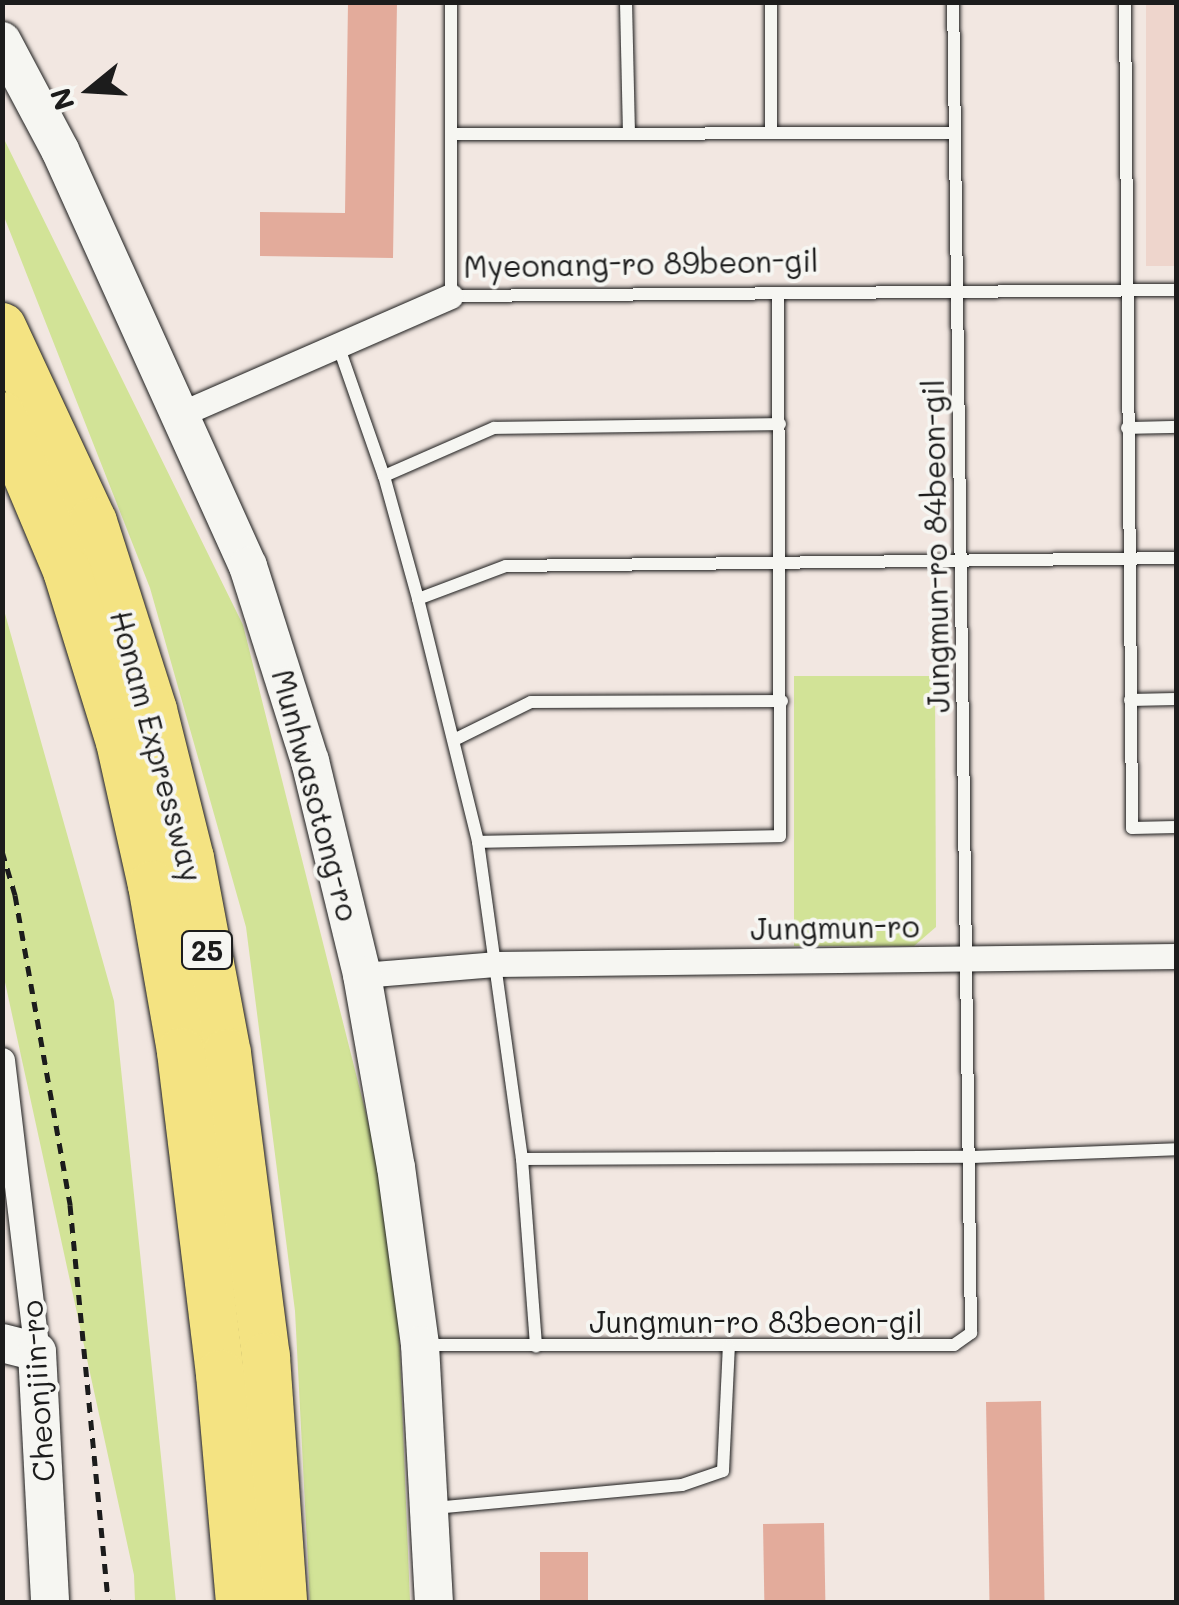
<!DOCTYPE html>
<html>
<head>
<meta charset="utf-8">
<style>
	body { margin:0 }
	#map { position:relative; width:1179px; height:1605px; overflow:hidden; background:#f2e7e1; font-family:Mali,sans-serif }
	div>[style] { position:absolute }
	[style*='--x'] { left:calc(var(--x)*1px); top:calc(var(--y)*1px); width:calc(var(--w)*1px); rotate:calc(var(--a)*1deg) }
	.built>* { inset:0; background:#eed5cc; transform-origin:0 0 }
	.green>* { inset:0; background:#d2e397 }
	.building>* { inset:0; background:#e3ab9b; transform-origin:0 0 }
	.path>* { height:5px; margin-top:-2.5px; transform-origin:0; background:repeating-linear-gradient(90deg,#1c1c1c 0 10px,transparent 0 18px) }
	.roads { filter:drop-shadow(0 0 2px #1c1c1c) drop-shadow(0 0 2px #1c1c1c) }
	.lane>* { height:12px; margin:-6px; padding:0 6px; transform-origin:6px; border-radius:6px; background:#f6f6f2 }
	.street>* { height:25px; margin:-12.5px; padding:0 12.5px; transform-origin:12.5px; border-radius:12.5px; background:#f6f6f2 }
	.secondary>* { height:38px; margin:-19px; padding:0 19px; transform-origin:19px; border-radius:19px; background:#f6f6f2 }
	.highway>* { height:48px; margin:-24px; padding:0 24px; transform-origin:24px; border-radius:24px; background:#f4e382 }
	span { translate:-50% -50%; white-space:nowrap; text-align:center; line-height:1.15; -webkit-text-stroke:8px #f6f6f2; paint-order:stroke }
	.shield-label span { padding:2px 8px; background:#f6f6f2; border:2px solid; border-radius:8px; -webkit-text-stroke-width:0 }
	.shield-label { font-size:28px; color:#1c1c1c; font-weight:700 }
	.street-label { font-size:30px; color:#1c1c1c }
	.frame { position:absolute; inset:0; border:5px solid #1c1c1c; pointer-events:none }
	.north { position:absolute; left:40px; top:40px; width:100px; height:100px; -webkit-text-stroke:8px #f6f6f2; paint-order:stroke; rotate:252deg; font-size:28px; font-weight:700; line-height:40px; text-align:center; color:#1c1c1c }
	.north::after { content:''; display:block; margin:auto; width:35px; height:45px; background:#1c1c1c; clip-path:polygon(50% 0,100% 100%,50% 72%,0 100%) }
</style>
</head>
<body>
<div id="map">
	<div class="built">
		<i style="left:1146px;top:3px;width:30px;height:263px"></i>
	</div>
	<div class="green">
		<i style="clip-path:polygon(2px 135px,243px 625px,395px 1229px,410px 1602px,310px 1602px,295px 1311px,246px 927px,150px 588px,3px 214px)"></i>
		<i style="clip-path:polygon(2px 603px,114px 1001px,176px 1602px,135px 1602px,134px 1575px,3px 973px)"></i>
		<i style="clip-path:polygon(794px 676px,935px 676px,936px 927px,914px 946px,794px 946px)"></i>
	</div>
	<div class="building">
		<i style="clip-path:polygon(348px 2px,397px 2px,393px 258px,260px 256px,260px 212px,345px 213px)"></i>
		<i style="left:1041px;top:1401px;width:201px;height:55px;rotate:89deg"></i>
		<i style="left:824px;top:1523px;width:79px;height:61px;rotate:89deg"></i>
		<i style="left:540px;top:1552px;width:48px;height:50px"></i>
	</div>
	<div class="path">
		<i style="--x:2;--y:851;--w:46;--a:73.5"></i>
		<i style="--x:15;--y:895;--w:315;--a:79.9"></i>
		<i style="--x:70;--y:1205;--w:399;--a:84.5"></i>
	</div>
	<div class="roads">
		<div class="lane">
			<i style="--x:451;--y:2;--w:294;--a:90"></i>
			<i style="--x:451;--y:296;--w:725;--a:-0.47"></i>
			<i style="--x:626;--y:2;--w:131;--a:88.7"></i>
			<i style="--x:771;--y:2;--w:131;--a:90"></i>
			<i style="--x:1125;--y:2;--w:826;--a:89.51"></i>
			<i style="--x:1132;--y:828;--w:44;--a:-1.3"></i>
			<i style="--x:451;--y:134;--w:504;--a:-0.11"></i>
			<i style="--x:338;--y:345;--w:139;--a:70.7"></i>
			<i style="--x:384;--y:476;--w:128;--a:74.5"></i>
			<i style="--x:418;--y:599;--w:250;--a:76.1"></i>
			<i style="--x:478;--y:842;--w:320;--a:82.1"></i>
			<i style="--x:522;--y:1159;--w:188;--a:85.7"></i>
			<i style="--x:1127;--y:428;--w:49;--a:-1.2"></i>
			<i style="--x:384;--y:476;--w:120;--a:-23.6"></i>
			<i style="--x:494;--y:428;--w:286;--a:-0.8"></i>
			<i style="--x:418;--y:599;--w:94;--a:-20.6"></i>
			<i style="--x:506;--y:566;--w:670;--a:-0.68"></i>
			<i style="--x:1130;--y:700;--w:46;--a:-1.2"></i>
			<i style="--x:454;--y:740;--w:86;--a:-26.3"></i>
			<i style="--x:531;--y:702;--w:251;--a:-0.2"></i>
			<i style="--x:478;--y:842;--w:302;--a:-1.1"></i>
			<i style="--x:780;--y:836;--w:542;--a:-90.21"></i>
			<i style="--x:522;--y:1159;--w:450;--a:-0.3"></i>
			<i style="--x:972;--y:1157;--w:204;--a:-2.2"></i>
			<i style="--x:423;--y:1345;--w:531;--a:0"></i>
			<i style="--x:954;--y:1345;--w:21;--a:-35"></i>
			<i style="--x:971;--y:1333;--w:1331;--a:-90.77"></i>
			<i style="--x:434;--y:1508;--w:249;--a:-5.3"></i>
			<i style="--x:682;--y:1485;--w:43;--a:-18.9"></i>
			<i style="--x:723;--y:1471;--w:125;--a:-87.3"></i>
		</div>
		<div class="street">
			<i style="--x:183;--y:413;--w:292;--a:-23.6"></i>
			<i style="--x:362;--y:975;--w:133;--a:-4.7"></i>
			<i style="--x:495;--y:964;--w:681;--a:-0.67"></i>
			<i style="--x:2;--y:1060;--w:294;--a:83.2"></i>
		</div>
		<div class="secondary">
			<i style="--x:2;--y:41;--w:123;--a:62"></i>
			<i style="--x:60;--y:150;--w:457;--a:65.7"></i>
			<i style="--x:248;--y:566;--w:205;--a:72.4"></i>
			<i style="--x:310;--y:761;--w:220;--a:76.3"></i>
			<i style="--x:362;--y:975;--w:195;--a:80"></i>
			<i style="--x:396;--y:1167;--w:180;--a:82.3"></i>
			<i style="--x:420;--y:1345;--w:257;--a:86.9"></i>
			<i style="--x:2;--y:1343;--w:36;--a:14"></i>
			<i style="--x:37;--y:1352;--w:250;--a:87"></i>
		</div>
		<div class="highway">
			<i style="--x:2;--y:327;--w:215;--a:65"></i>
			<i style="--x:93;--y:522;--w:197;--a:72.3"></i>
			<i style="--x:153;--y:710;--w:153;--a:76"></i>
			<i style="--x:190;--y:858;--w:198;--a:79.3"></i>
			<i style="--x:227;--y:1053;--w:306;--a:82.7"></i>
			<i style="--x:266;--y:1357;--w:246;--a:86"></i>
			<i style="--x:2;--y:416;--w:168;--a:67.2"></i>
			<i style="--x:67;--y:571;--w:179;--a:72.8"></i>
			<i style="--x:120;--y:742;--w:147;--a:77.4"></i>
			<i style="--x:152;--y:885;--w:169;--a:80.1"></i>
			<i style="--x:181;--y:1052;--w:324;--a:83.1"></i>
			<i style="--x:220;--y:1374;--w:229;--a:85"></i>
		</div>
	</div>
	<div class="shield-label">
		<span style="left:207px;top:950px">25</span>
	</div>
	<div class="street-label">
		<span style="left:641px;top:263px;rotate:-1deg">Myeonang-ro 89beon-gil</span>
		<span style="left:935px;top:546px;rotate:-91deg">Jungmun-ro 84beon-gil</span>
		<span style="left:157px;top:746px;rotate:75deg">Honam Expressway</span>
		<span style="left:316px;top:795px;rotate:75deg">Munhwasotong-ro</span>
		<span style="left:835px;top:927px;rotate:-1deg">Jungmun-ro</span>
		<span style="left:756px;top:1321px">Jungmun-ro 83beon-gil</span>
		<span style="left:37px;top:1391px;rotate:-94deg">Cheonjiin-ro</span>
	</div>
	<div class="frame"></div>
	<div class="north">N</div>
</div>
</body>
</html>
